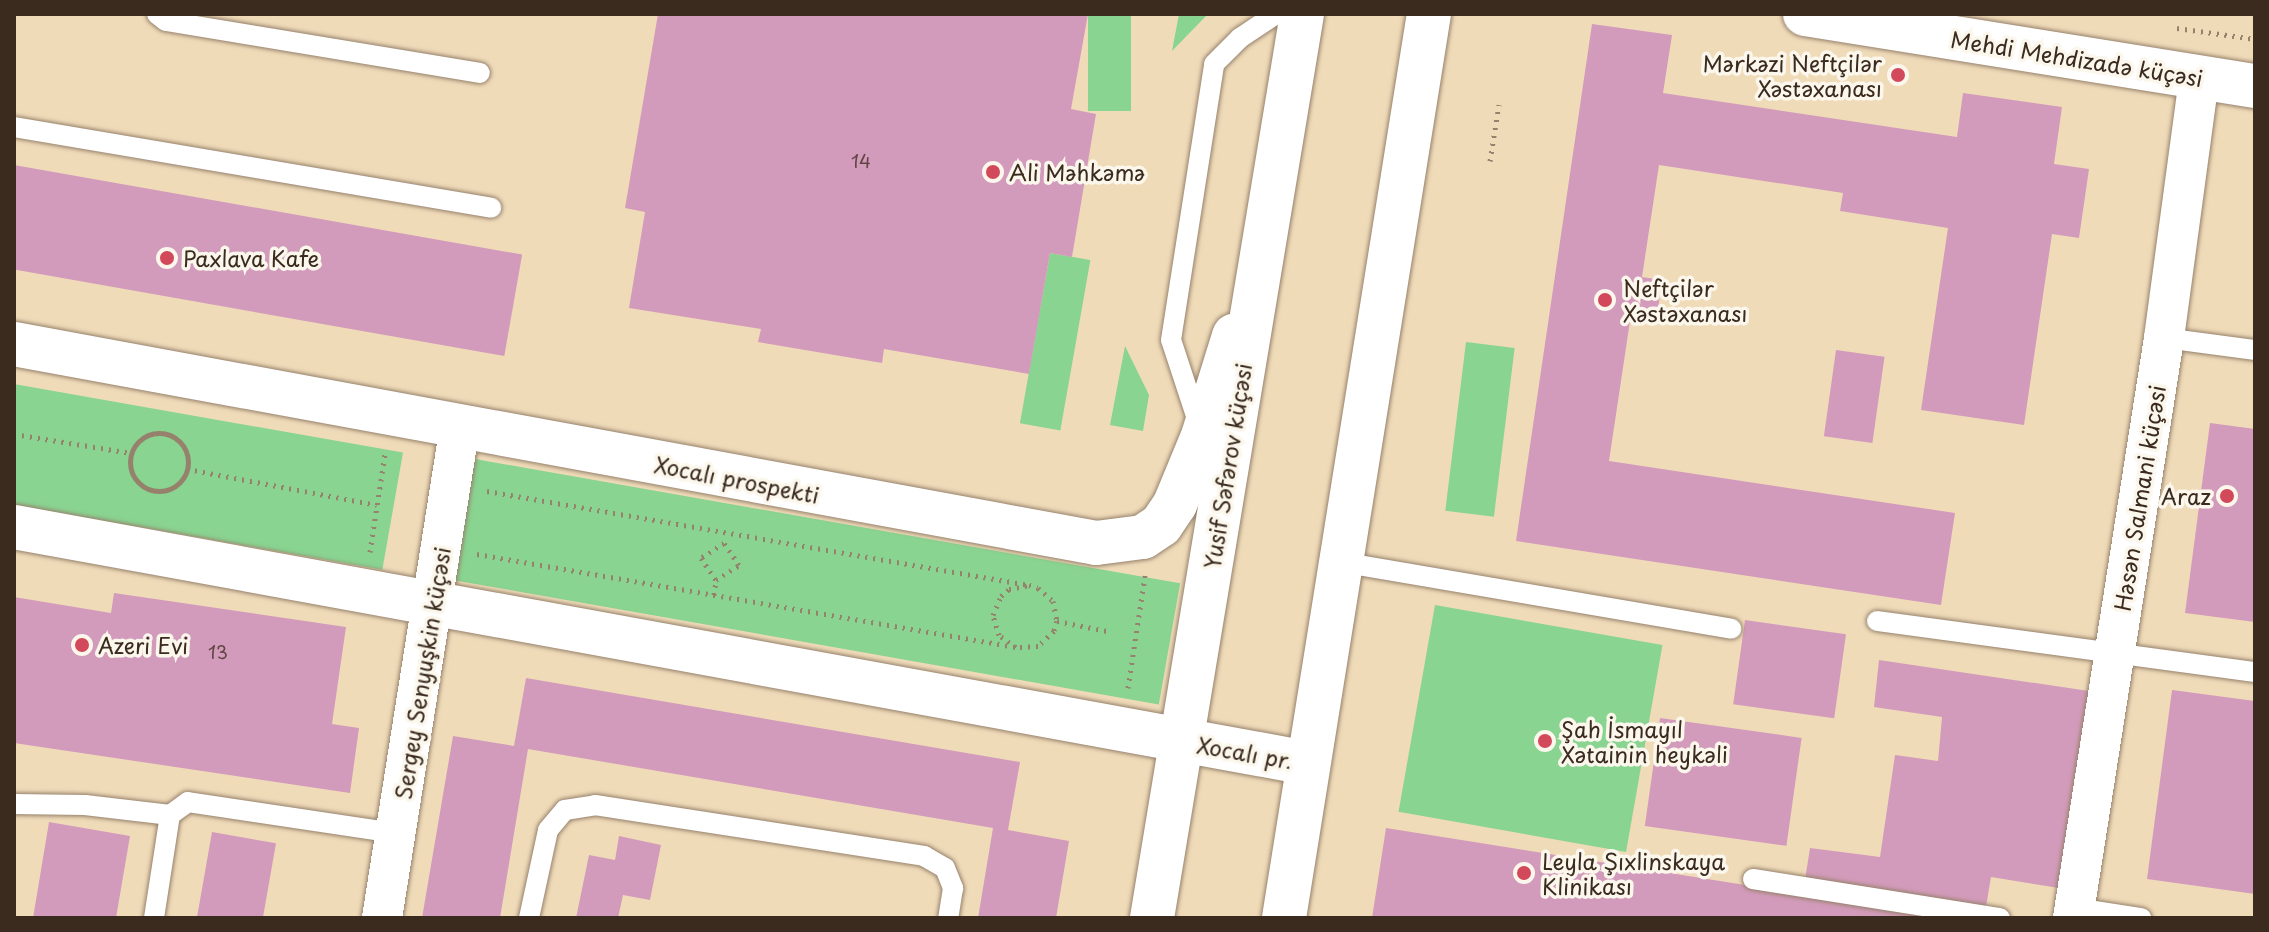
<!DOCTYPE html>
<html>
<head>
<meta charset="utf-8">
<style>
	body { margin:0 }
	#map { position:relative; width:2269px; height:932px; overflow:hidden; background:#f0dbb9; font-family:"Playpen Sans",sans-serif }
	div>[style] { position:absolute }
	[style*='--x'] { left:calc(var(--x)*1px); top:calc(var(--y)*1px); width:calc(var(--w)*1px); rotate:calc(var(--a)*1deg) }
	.green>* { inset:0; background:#89d491; transform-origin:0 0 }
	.building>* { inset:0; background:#d39bbb; transform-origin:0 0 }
	.path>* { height:5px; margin-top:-2.5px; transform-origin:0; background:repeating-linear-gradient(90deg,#96826c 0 2px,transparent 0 8px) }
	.path>.ring { margin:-2.5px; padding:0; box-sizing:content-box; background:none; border:5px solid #96826c; border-radius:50% }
	.roads { filter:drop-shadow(0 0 2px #96826c) drop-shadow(0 0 2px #96826c) }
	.lane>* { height:20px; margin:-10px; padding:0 10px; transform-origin:10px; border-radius:10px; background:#fff }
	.street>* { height:40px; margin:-20px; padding:0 20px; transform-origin:20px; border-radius:20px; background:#fff }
	.secondary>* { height:44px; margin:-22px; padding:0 22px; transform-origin:22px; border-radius:22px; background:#fff }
	.highway>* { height:44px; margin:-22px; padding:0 22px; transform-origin:22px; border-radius:22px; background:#fff }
	.dots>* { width:22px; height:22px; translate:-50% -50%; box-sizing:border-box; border:4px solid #fbf7ec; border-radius:50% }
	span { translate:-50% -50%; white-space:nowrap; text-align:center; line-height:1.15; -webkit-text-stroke:7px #fbf7ec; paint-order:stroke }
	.number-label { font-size:18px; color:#614645 }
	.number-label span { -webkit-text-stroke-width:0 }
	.street-label { font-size:22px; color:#3b2a1e }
	.poi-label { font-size:22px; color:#3b2a1e }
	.right { translate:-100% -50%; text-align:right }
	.left { translate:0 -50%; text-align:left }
	.frame { position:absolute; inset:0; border:16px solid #3b2a1e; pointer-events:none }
</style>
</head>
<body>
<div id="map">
	<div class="green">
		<i style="left:1088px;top:14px;width:43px;height:97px"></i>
		<i style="clip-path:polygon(1179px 14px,1208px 14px,1172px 51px)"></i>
		<i style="left:1050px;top:253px;width:41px;height:173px;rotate:10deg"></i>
		<i style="left:1466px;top:342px;width:49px;height:170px;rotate:7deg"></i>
		<i style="clip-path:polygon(1125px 346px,1149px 395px,1143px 431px,1110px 425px)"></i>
		<i style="left:14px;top:384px;width:395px;height:119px;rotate:10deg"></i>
		<i style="left:475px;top:459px;width:716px;height:123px;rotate:10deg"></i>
		<i style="left:1435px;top:605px;width:231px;height:210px;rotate:10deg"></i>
	</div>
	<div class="building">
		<i style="clip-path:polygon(658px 14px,1088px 14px,1071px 109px,1096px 114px,1072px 257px,1050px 253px,1029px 374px,884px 349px,882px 363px,758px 342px,761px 329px,629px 308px,645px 212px,625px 208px)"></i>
		<i style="clip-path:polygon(1592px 24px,1672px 35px,1663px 93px,1957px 137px,1963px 93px,2062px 107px,2054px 164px,2089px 169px,2079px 238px,2052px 234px,2024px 425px,1921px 410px,1948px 228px,1840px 211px,1843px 193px,1659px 165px,1642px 277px,1662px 280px,1656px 324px,1630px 321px,1609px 461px,1955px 513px,1941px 605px,1516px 541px)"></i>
		<i style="left:14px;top:165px;width:516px;height:103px;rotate:10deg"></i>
		<i style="left:1836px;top:350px;width:49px;height:87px;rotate:8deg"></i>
		<i style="clip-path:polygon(2210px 423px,2255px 429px,2255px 622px,2185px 613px)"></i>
		<i style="clip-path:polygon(114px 593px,346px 627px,332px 724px,359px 728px,350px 793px,14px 743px,14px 597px,111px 613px)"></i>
		<i style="left:1745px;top:620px;width:102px;height:85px;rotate:8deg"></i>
		<i style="clip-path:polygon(1879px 660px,2089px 691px,2059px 888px,1991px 877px,1986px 907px,1805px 880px,1810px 848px,1880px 857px,1895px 755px,1938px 761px,1942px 717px,1874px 707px)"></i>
		<i style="clip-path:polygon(526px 678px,1020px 762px,1008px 830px,1069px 841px,1056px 918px,978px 918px,993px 828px,528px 749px,500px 918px,422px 918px,453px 736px,514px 746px)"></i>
		<i style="clip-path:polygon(2172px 690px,2255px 701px,2255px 894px,2147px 879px)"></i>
		<i style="left:1660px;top:718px;width:143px;height:109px;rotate:8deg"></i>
		<i style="clip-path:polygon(49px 822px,130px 836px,116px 918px,33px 918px)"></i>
		<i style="clip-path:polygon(1386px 828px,1941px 916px,1941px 918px,1372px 918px)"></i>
		<i style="left:212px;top:832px;width:65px;height:87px;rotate:10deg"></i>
		<i style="clip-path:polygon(619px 836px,661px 845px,650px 900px,623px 895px,618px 918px,576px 918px,589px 855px,615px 860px)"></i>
	</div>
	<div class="path">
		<i style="--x:2177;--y:28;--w:79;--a:8"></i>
		<i style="--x:1490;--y:161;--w:57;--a:-80.9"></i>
		<i class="ring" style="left:130px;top:433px;width:53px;height:53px"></i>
		<i style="--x:14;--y:434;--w:119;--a:9.2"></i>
		<i style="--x:187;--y:469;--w:193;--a:10.7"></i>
		<i style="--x:487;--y:491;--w:550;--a:9.84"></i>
		<i style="--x:1029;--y:585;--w:9;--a:18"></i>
		<i style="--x:1038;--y:588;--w:20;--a:41"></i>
		<i style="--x:1053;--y:601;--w:20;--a:79"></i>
		<i style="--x:1057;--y:621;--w:10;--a:107"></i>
		<i style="--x:1054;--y:631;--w:22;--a:137"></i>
		<i style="--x:1038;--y:646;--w:22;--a:177"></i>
		<i style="--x:1016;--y:647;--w:21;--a:-145"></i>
		<i style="--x:999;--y:635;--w:21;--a:-107"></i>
		<i style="--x:993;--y:615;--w:21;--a:-67"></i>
		<i style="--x:1001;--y:596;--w:11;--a:-41"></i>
		<i style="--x:1009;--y:589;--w:20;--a:-11"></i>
		<i style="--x:370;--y:552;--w:99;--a:-81.3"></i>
		<i style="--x:477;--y:554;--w:547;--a:9.79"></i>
		<i style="--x:714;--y:595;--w:15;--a:-82"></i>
		<i style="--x:716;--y:580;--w:27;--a:-33"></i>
		<i style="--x:739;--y:565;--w:27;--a:-124"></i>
		<i style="--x:724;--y:543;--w:27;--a:147"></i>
		<i style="--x:701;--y:558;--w:27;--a:56"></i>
		<i style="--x:1057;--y:621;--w:51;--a:11.3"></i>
		<i style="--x:1128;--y:688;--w:114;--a:-81.4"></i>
	</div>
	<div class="roads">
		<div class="lane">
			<i style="--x:157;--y:14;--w:11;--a:38"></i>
			<i style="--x:166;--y:21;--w:318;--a:9.4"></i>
			<i style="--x:14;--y:127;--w:484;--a:9.6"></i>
			<i style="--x:2164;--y:338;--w:92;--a:7.5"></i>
			<i style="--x:1199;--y:425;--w:89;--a:-108.2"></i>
			<i style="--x:1171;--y:340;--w:279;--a:-81.1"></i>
			<i style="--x:1214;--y:64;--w:37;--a:-45"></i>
			<i style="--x:1240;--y:38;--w:43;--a:-33.7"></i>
			<i style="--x:1341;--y:562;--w:396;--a:9.7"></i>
			<i style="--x:1877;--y:621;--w:381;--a:7.7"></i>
			<i style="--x:14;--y:804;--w:71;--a:0.8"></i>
			<i style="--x:85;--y:805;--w:86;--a:6.7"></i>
			<i style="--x:1753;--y:879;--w:250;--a:9"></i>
			<i style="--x:2075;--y:908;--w:67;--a:8.6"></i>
			<i style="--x:154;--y:918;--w:104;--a:-81.2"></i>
			<i style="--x:170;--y:815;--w:22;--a:-36"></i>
			<i style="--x:188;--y:802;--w:210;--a:8.5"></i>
			<i style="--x:529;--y:918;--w:90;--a:-77.8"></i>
			<i style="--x:548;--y:830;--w:26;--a:-50"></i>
			<i style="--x:565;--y:810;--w:30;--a:-9"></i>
			<i style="--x:595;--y:805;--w:333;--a:8.8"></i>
			<i style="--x:924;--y:856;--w:24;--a:30"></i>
			<i style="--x:945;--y:868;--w:22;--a:68"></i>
			<i style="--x:953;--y:888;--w:30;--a:99"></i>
		</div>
		<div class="street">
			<i style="--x:382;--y:918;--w:496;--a:-81"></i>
			<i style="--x:2073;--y:918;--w:587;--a:-81.08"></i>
			<i style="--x:2164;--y:338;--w:262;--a:-82.3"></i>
		</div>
		<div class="secondary">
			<i style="--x:1805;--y:14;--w:456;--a:9.1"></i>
			<i style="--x:14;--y:344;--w:1100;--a:10.42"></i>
			<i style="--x:1096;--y:543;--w:47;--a:-7.3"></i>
			<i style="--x:1143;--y:537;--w:22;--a:-34"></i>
			<i style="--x:1161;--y:525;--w:25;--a:-56"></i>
			<i style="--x:1175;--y:504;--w:74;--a:-67.6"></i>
			<i style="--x:1203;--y:436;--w:105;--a:-72.8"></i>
			<i style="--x:14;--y:527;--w:1315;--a:10.34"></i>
		</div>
		<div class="highway">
			<i style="--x:1152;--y:918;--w:916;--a:-80.58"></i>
			<i style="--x:1284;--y:918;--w:916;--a:-80.89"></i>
		</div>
	</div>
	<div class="dots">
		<i style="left:1898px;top:75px;background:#d1495b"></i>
		<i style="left:993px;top:172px;background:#d1495b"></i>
		<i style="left:167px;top:258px;background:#d1495b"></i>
		<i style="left:1605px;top:300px;background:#d1495b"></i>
		<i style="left:2227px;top:496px;background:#d1495b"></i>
		<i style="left:82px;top:645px;background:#d1495b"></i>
		<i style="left:1545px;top:741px;background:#d1495b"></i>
		<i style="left:1524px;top:873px;background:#d1495b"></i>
	</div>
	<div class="number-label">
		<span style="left:861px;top:161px">14</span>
		<span style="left:218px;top:652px">13</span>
	</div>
	<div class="street-label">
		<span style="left:2077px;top:58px;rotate:9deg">Mehdi Mehdizadə küçəsi</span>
		<span style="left:1227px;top:466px;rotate:-81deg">Yusif Səfərov küçəsi</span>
		<span style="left:737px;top:479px;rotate:11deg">Xocalı prospekti</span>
		<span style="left:2139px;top:498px;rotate:-81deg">Həsən Salmani küçəsi</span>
		<span style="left:422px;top:673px;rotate:-81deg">Sergey Senyuşkin küçəsi</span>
		<span style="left:1245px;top:752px;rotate:10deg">Xocalı pr.</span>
	</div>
	<div class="poi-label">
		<span class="right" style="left:1882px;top:75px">Mərkəzi Neftçilər<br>Xəstəxanası</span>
		<span class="left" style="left:1009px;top:172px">Ali Məhkəmə</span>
		<span class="left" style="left:183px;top:258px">Paxlava Kafe</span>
		<span class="left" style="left:1623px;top:300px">Neftçilər<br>Xəstəxanası</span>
		<span class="right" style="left:2211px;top:496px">Araz</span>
		<span class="left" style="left:98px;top:645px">Azeri Evi</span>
		<span class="left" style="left:1561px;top:741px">Şah İsmayıl<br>Xətainin heykəli</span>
		<span class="left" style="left:1542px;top:873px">Leyla Şıxlinskaya<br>Klinikası</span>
	</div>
	<div class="frame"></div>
</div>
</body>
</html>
